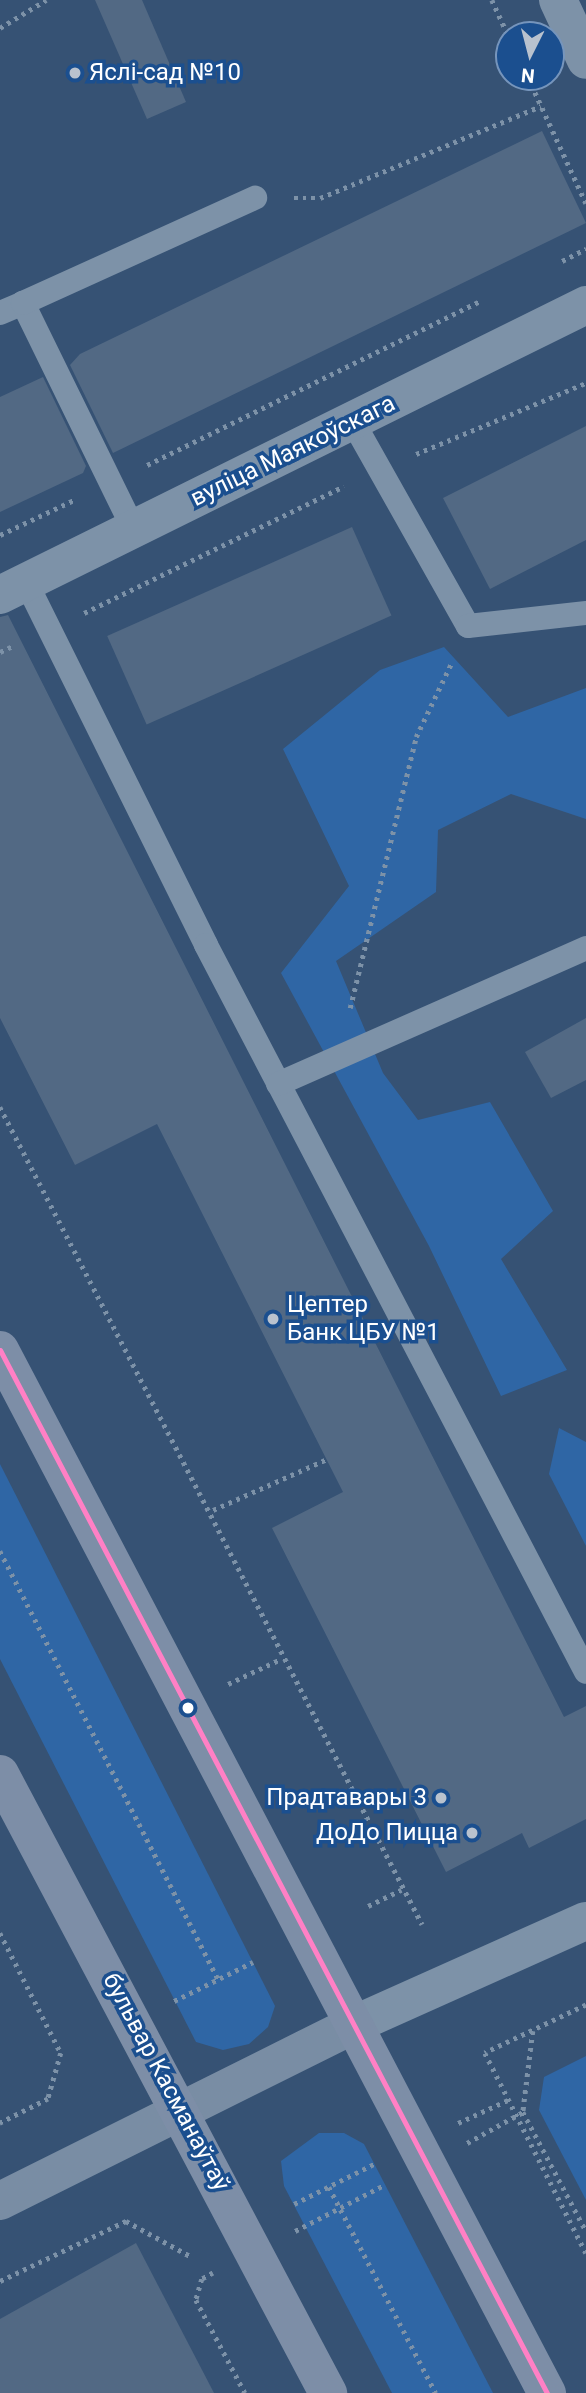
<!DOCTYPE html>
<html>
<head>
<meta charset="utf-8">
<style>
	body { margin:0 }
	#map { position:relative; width:586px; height:2393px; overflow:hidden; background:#365274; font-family:Roboto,sans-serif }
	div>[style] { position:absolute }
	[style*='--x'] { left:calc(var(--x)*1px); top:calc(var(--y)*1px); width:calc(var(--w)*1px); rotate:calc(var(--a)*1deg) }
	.green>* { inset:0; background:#2f66a5 }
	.building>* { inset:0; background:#526984; transform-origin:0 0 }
	.path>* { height:4.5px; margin-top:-2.25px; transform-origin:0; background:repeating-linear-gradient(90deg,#7d92a8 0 3.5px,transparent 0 8.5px) }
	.service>* { height:24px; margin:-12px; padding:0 12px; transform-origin:12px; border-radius:12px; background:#7d92a8 }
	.minor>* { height:38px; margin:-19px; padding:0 19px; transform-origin:19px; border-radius:19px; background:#7d92a8 }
	.secondary>* { height:38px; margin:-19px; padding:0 19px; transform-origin:19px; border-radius:19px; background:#798da4 }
	.primary>* { height:38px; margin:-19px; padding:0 19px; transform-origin:19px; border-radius:19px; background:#7d8ea7 }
	.bus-1>* { height:5px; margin:-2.5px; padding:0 2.5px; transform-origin:2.5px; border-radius:2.5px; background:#ff80c5 }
	.dots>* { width:19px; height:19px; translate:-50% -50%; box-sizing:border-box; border:4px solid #1b4f8f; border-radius:50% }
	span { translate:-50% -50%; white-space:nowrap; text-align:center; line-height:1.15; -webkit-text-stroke:7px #1b4f8f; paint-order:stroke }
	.poi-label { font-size:24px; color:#fff }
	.left { translate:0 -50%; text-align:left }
	.right { translate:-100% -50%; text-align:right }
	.street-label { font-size:24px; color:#fff }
	.north { position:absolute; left:495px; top:21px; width:70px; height:70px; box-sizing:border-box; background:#1b4f8f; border:2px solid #7695bc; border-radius:50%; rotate:186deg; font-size:19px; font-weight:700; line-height:28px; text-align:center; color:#fff }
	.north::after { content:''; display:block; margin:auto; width:24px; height:32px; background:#b9c2ce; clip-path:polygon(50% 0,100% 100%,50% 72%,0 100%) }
</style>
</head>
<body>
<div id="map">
	<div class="green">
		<i style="clip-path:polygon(444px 647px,508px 717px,586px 688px,586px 819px,511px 794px,438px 830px,436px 892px,336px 961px,383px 1073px,418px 1120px,490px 1102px,553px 1211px,501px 1259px,567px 1370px,501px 1396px,429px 1246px,281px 973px,349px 886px,283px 749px,380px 670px)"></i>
		<i style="clip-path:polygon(559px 1428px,586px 1442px,586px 1546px,549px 1474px)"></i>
		<i style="clip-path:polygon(0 1464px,275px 2006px,268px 2027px,249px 2044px,223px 2050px,196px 2042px,0 1659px)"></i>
		<i style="clip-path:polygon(586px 2056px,586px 2200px,539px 2110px,544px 2077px)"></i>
		<i style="clip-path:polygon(319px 2133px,344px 2133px,364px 2144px,493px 2393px,392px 2393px,284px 2186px,281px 2161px)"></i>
	</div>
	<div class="building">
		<i style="clip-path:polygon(95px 0,142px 0,186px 102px,147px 119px)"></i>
		<i style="clip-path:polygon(542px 131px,586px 223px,113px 453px,70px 365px,80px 354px)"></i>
		<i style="clip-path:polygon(43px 377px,86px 466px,83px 473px,0 512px,0 397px)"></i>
		<i style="clip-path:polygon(586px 426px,586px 540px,490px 589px,443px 498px)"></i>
		<i style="left:352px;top:527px;width:97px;height:268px;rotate:66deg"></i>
		<i style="clip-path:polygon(8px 615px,564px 1717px,586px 1706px,586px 1819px,529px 1848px,522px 1833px,446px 1872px,272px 1528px,343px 1492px,157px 1124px,75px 1165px,0 1018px,0 617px)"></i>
		<i style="clip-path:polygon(586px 1018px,586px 1080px,551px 1098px,525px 1052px)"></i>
		<i style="clip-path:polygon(136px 2243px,214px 2393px,0 2393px,0 2319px)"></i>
	</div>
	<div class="path">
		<i style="--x:492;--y:0;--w:41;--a:65.3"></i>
		<i style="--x:0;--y:28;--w:54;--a:-31.3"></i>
		<i style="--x:528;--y:77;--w:139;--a:65.3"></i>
		<i style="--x:294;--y:198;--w:26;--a:0"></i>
		<i style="--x:320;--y:198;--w:239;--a:-22.6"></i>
		<i style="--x:562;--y:261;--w:27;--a:-27"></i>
		<i style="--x:416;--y:454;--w:184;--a:-22.7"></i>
		<i style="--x:147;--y:465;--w:373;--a:-26.2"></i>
		<i style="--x:0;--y:535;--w:84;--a:-25.3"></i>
		<i style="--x:84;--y:613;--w:289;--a:-26"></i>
		<i style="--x:0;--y:652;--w:14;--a:-25"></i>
		<i style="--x:350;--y:1008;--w:279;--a:-76.3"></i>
		<i style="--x:416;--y:737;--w:83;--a:-64.4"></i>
		<i style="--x:0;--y:1107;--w:920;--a:62.68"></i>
		<i style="--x:213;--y:1510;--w:125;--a:-24.1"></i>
		<i style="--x:0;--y:1551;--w:480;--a:63"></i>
		<i style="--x:228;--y:1684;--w:59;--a:-25.3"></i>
		<i style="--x:368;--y:1906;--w:37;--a:-26"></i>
		<i style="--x:0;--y:1933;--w:135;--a:63.1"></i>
		<i style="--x:61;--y:2053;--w:48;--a:105.8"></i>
		<i style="--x:48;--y:2099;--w:54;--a:153.4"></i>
		<i style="--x:174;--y:2001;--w:88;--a:-26.3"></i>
		<i style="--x:586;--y:2005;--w:112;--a:154.6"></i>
		<i style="--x:485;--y:2053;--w:224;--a:63.2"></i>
		<i style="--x:533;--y:2031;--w:82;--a:97"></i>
		<i style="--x:523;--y:2112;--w:135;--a:62.1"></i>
		<i style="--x:458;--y:2123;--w:55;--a:-24.7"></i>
		<i style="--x:467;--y:2143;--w:64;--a:-29"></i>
		<i style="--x:329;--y:2187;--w:232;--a:62.6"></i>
		<i style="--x:294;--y:2204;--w:89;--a:-26.6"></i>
		<i style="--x:295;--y:2231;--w:100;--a:-27.3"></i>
		<i style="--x:213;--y:2273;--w:13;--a:151"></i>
		<i style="--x:202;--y:2279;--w:22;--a:106"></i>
		<i style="--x:196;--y:2300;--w:105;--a:62.2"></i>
		<i style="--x:0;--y:2281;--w:140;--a:-25.5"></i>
		<i style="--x:126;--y:2221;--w:73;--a:28.7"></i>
	</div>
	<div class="service">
		<i style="--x:0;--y:313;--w:25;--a:-23"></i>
		<i style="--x:353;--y:422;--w:234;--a:60.6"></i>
		<i style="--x:468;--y:626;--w:119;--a:-6.3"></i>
		<i style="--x:134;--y:530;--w:253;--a:-116.1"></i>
		<i style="--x:23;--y:303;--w:255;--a:-24.4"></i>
		<i style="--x:26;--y:582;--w:405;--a:63.6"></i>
		<i style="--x:206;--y:945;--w:820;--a:62.4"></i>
		<i style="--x:278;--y:1084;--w:337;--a:-23.8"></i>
	</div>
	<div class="minor">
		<i style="--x:558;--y:0;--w:66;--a:65"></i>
		<i style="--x:0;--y:595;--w:654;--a:-26.33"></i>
		<i style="--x:353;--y:2025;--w:255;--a:-24.1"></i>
	</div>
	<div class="secondary">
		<i style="--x:0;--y:2201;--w:394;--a:-26.5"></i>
	</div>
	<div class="primary">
		<i style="--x:0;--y:1350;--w:1178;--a:62.33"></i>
		<i style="--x:0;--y:1774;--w:701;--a:62.08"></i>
	</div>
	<div class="bus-1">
		<i style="--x:0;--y:1350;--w:1178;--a:62.33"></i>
	</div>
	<div class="dots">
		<i style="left:75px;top:73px;background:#b9c2ce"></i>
		<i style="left:273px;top:1319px;background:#b9c2ce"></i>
		<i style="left:188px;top:1708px;background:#fff"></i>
		<i style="left:441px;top:1798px;background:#b9c2ce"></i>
		<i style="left:472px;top:1833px;background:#b9c2ce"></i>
	</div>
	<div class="poi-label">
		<span class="left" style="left:89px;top:73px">Яслі-сад №10</span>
		<span class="left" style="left:287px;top:1319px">Цептер<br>Банк ЦБУ №1</span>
		<span class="right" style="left:427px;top:1798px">Прадтавары 3</span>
		<span class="right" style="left:458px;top:1833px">ДоДо Пицца</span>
	</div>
	<div class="street-label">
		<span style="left:293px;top:451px;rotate:-26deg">вуліца Маякоўскага</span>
		<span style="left:166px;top:2082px;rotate:62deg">бульвар Касманаўтаў</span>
	</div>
	<div class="north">N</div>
</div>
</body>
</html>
